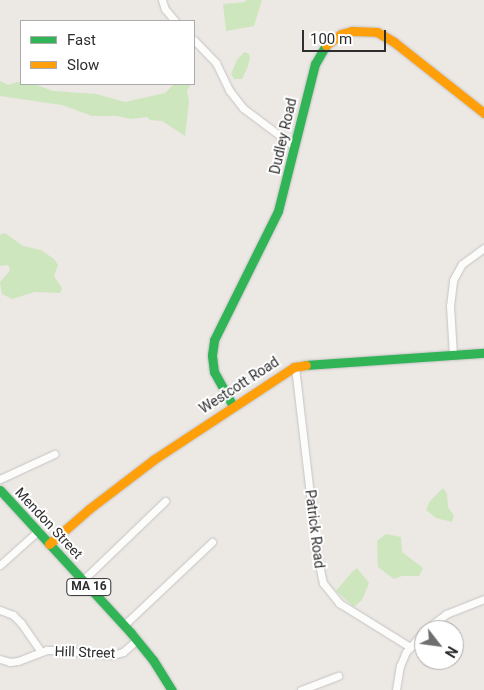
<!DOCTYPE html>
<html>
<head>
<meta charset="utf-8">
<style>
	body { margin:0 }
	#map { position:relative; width:484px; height:690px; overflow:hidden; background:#ece8e4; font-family:Roboto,sans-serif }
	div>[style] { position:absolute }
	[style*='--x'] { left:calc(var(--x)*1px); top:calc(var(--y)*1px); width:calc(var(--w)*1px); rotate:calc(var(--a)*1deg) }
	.green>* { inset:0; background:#cee6be }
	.roads { filter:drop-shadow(0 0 1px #c5c4c5) drop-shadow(0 0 1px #c5c4c5) }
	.street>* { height:7px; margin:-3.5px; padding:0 3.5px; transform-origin:3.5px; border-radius:3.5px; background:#fcfcfb }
	.fast>* { height:9px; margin:-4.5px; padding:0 4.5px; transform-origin:4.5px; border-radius:4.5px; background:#30b455 }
	.slow>* { height:9px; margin:-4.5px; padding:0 4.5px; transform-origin:4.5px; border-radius:4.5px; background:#ff9f0a }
	span { translate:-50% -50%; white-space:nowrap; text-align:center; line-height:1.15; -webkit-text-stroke:4px #fff; paint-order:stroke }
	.shield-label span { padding:1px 4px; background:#fff; border:1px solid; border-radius:4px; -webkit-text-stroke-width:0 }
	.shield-label { font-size:12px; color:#2e2e2e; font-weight:700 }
	.street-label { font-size:14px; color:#2e2e2e }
	.legend { position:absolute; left:20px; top:20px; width:175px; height:65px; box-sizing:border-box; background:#fff; border:1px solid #ababab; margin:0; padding:6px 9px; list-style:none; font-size:15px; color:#2e2e2e }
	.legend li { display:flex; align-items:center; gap:10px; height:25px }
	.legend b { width:25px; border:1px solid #ababab }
	.north { position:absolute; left:414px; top:620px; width:50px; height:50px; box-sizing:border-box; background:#fff; border:1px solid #ababab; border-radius:50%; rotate:120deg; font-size:14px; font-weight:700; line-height:20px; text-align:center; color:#2e2e2e }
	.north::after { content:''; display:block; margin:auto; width:18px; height:22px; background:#706f6e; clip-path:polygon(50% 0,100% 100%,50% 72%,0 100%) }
	.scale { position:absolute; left:302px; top:30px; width:84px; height:22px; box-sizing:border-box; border:2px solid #2e2e2e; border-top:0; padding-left:6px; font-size:15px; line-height:18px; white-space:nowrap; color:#2e2e2e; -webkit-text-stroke:4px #fff; paint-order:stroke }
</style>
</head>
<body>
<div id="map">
	<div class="green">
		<i style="clip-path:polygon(246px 0,262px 0,254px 26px,226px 31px,223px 4px,245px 2px)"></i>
		<i style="clip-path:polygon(244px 52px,249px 54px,250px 58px,247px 69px,242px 79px,234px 79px,231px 74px,237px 60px)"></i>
		<i style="clip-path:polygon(0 81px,8px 85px,17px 82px,34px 84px,53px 91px,96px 94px,125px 102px,165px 93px,174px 84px,191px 84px,187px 91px,189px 102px,185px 136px,162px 121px,150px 120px,147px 117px,131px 119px,117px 116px,92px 116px,62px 105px,0 96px)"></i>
		<i style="clip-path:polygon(5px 233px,23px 246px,41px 250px,54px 259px,58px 265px,54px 276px,62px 288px,60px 293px,35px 292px,12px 299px,2px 294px,0 282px,9px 272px,10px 268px,7px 265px,0 266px,0 235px)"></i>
		<i style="clip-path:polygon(443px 488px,447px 494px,448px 507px,454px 516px,452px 522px,436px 518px,426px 510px,430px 501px)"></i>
		<i style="clip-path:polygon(386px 534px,401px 537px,402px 552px,423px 568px,419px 576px,402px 576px,394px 579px,378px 567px,377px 541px)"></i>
		<i style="clip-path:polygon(357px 568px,369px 583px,362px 600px,354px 607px,336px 591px,352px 572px)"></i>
	</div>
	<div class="roads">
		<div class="street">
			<i style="--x:162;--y:0;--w:9;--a:72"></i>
			<i style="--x:165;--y:9;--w:16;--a:50"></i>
			<i style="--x:194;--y:40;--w:32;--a:46"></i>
			<i style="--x:216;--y:63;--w:30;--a:64"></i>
			<i style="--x:229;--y:90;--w:23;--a:52"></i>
			<i style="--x:243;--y:108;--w:65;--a:36.9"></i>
			<i style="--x:453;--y:355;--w:49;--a:-93.5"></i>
			<i style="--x:450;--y:306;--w:26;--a:-83"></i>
			<i style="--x:453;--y:280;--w:18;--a:-61"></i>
			<i style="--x:462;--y:264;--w:27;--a:-36"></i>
			<i style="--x:295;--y:367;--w:189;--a:83.3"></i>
			<i style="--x:317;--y:555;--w:29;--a:78"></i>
			<i style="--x:323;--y:583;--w:26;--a:51"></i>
			<i style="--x:339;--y:603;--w:84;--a:31.8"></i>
			<i style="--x:0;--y:479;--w:60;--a:-24.8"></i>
			<i style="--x:0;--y:565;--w:51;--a:-41.8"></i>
			<i style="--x:83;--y:580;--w:114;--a:-43.9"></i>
			<i style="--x:0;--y:610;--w:14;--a:21"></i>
			<i style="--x:13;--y:615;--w:11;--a:45"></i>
			<i style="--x:21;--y:623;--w:35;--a:55"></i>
			<i style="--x:124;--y:625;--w:121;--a:-43.3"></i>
			<i style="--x:425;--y:630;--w:26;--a:-37"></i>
			<i style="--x:446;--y:614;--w:41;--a:-21.5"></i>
			<i style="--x:0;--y:659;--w:10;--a:17"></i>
			<i style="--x:10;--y:662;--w:8;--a:-7"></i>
			<i style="--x:18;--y:661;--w:31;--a:-21"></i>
			<i style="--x:47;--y:650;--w:7;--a:0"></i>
			<i style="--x:54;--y:650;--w:58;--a:4.9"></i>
			<i style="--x:112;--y:655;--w:11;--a:-15"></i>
			<i style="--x:123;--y:652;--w:18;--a:-41"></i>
			<i style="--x:301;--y:690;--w:40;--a:-21"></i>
			<i style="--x:396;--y:690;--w:24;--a:-81"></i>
			<i style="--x:400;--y:666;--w:15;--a:-67"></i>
			<i style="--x:406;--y:652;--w:28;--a:-49"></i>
		</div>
		<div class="fast">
			<i style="--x:306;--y:365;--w:178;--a:-3.9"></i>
			<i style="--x:233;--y:406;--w:39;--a:-119"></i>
			<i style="--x:214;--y:372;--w:17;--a:-97"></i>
			<i style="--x:212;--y:355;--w:15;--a:-82"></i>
			<i style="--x:214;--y:340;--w:144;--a:-63.6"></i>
			<i style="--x:278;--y:211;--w:152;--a:-75.9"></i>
			<i style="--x:315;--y:64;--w:22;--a:-60"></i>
			<i style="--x:0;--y:490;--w:194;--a:47.5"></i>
			<i style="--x:131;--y:633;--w:35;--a:51"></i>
			<i style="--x:153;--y:660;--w:36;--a:58"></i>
		</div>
		<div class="slow">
			<i style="--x:326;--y:45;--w:19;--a:-36"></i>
			<i style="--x:341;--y:34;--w:11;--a:-15"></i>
			<i style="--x:352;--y:31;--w:25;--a:2"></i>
			<i style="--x:377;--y:32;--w:20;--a:30"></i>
			<i style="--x:394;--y:42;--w:115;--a:38.3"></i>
			<i style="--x:49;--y:544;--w:53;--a:-41.2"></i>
			<i style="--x:89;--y:509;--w:81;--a:-37.4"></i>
			<i style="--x:153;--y:460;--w:169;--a:-33.4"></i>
			<i style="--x:294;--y:367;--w:12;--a:-9"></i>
		</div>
	</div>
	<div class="shield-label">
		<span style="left:89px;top:587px">MA 16</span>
	</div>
	<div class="street-label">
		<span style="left:283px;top:136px;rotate:-77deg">Dudley Road</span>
		<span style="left:239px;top:385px;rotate:-33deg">Westcott Road</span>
		<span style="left:49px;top:523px;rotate:47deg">Mendon Street</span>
		<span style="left:315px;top:529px;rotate:83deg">Patrick Road</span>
		<span style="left:85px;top:652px;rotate:2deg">Hill Street</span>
	</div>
	<ul class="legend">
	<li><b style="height:6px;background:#30b455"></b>Fast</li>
	<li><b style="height:6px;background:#ff9f0a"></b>Slow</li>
	</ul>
	<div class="north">N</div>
	<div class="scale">100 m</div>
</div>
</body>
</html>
